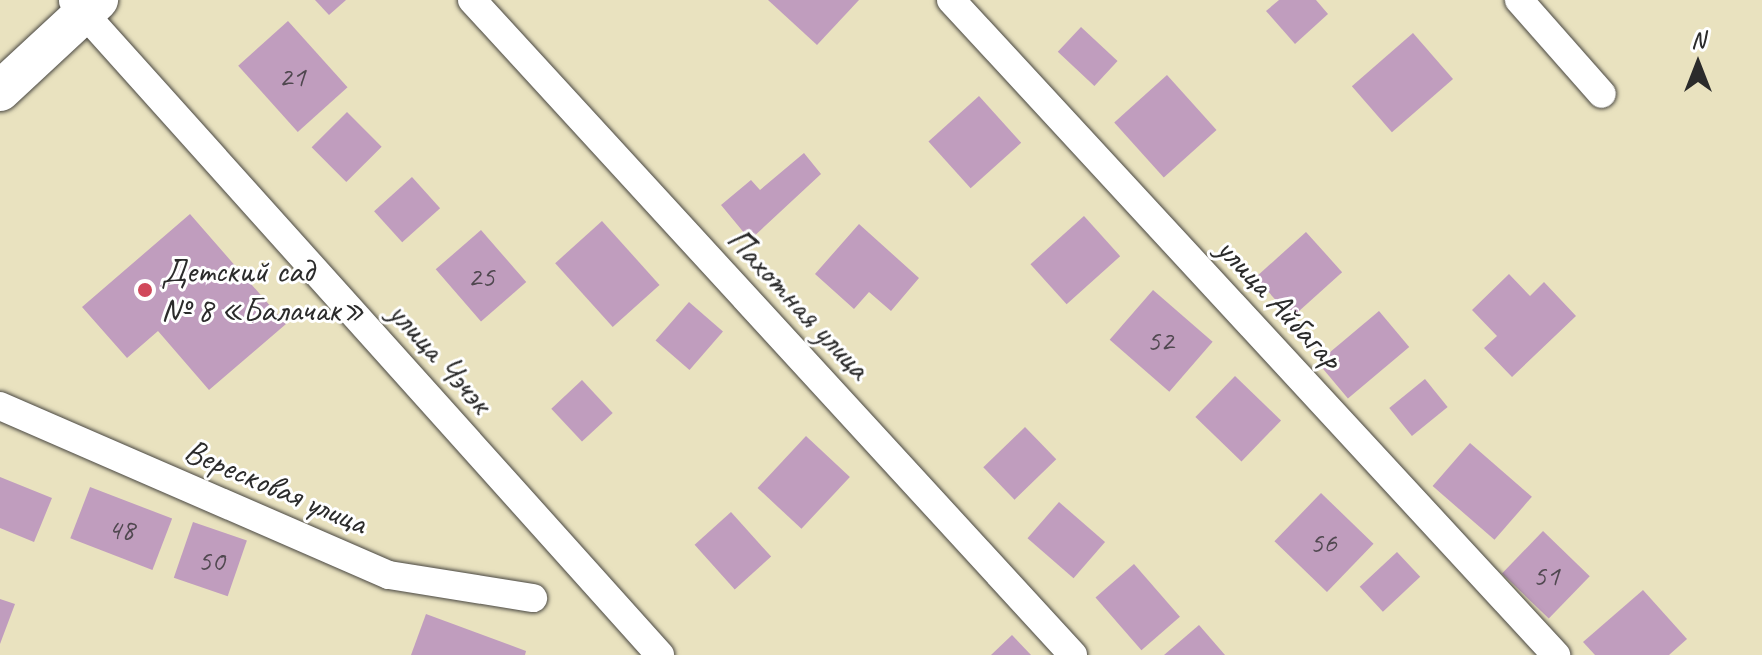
<!DOCTYPE html>
<html>
<head>
<meta charset="utf-8">
<style>
	body { margin:0 }
	#map { position:relative; width:1762px; height:655px; overflow:hidden; background:#e9e2bf; font-family:Caveat,sans-serif }
	div>[style] { position:absolute }
	[style*='--x'] { left:calc(var(--x)*1px); top:calc(var(--y)*1px); width:calc(var(--w)*1px); rotate:calc(var(--a)*1deg) }
	.building>* { inset:0; background:#c09dbe; transform-origin:0 0 }
	.roads { filter:drop-shadow(0 0 2px #484641) drop-shadow(0 0 2px #484641) }
	.street>* { height:28px; margin:-14px; padding:0 14px; transform-origin:14px; border-radius:14px; background:#fff }
	.secondary>* { height:40px; margin:-20px; padding:0 20px; transform-origin:20px; border-radius:20px; background:#fff }
	.dots>* { width:22px; height:22px; translate:-50% -50%; box-sizing:border-box; border:4px solid #fff; border-radius:50% }
	span { translate:-50% -50%; white-space:nowrap; text-align:center; line-height:1.15; -webkit-text-stroke:6px #fff; paint-order:stroke }
	.number-label { font-size:30px; color:#504850 }
	.number-label span { -webkit-text-stroke-width:0 }
	.poi-label { font-size:34px; color:#2b2b2b }
	.left { translate:0 -50%; text-align:left }
	.street-label { font-size:34px; color:#2b2b2b }
	.north { position:absolute; left:1658px; top:24px; width:80px; height:80px; -webkit-text-stroke:6px #fff; paint-order:stroke; rotate:0deg; font-size:22px; font-weight:700; line-height:32px; text-align:center; color:#2b2b2b }
	.north::after { content:''; display:block; margin:auto; width:28px; height:36px; background:#2b2b2b; clip-path:polygon(50% 0,100% 100%,50% 72%,0 100%) }
</style>
</head>
<body>
<div id="map">
	<div class="building">
		<i style="clip-path:polygon(315px 0,346px 0,329px 15px)"></i>
		<i style="clip-path:polygon(768px 0,859px 0,817px 45px)"></i>
		<i style="clip-path:polygon(1279px 0,1316px 0,1328px 14px,1295px 44px,1266px 11px)"></i>
		<i style="left:288px;top:21px;width:89px;height:67px;rotate:48deg"></i>
		<i style="left:1081px;top:27px;width:50px;height:34px;rotate:43deg"></i>
		<i style="left:1413px;top:33px;width:61px;height:81px;rotate:49deg"></i>
		<i style="left:1167px;top:75px;width:74px;height:71px;rotate:48deg"></i>
		<i style="left:979px;top:96px;width:63px;height:68px;rotate:48deg"></i>
		<i style="left:347px;top:112px;width:49px;height:50px;rotate:45deg"></i>
		<i style="clip-path:polygon(804px 153px,821px 174px,750px 240px,721px 205px,751px 180px,760px 190px)"></i>
		<i style="left:412px;top:177px;width:42px;height:51px;rotate:48deg"></i>
		<i style="clip-path:polygon(190px 214px,286px 324px,209px 390px,158px 331px,127px 358px,82px 307px)"></i>
		<i style="left:1084px;top:216px;width:54px;height:72px;rotate:48deg"></i>
		<i style="left:602px;top:221px;width:86px;height:63px;rotate:48deg"></i>
		<i style="clip-path:polygon(859px 224px,919px 278px,891px 311px,869px 292px,854px 309px,815px 274px)"></i>
		<i style="left:481px;top:230px;width:69px;height:60px;rotate:49deg"></i>
		<i style="left:1306px;top:232px;width:54px;height:68px;rotate:48deg"></i>
		<i style="clip-path:polygon(1509px 274px,1530px 296px,1544px 282px,1576px 316px,1512px 377px,1484px 348px,1497px 336px,1472px 310px)"></i>
		<i style="left:1153px;top:290px;width:79px;height:66px;rotate:41deg"></i>
		<i style="left:689px;top:302px;width:45px;height:51px;rotate:41deg"></i>
		<i style="left:1379px;top:311px;width:47px;height:80px;rotate:50deg"></i>
		<i style="left:1235px;top:376px;width:64px;height:57px;rotate:44deg"></i>
		<i style="left:1425px;top:379px;width:36px;height:46px;rotate:51deg"></i>
		<i style="left:582px;top:380px;width:45px;height:42px;rotate:47deg"></i>
		<i style="left:1025px;top:427px;width:45px;height:58px;rotate:46deg"></i>
		<i style="left:806px;top:436px;width:60px;height:71px;rotate:43deg"></i>
		<i style="left:1470px;top:443px;width:82px;height:57px;rotate:41deg"></i>
		<i style="clip-path:polygon(0 477px,52px 498px,34px 542px,0 528px)"></i>
		<i style="left:90px;top:487px;width:88px;height:55px;rotate:21deg"></i>
		<i style="left:1321px;top:493px;width:73px;height:67px;rotate:44deg"></i>
		<i style="left:1059px;top:502px;width:61px;height:48px;rotate:41deg"></i>
		<i style="left:731px;top:512px;width:60px;height:49px;rotate:48deg"></i>
		<i style="left:193px;top:522px;width:57px;height:59px;rotate:19deg"></i>
		<i style="left:1543px;top:531px;width:65px;height:59px;rotate:44deg"></i>
		<i style="left:1397px;top:552px;width:34px;height:51px;rotate:47deg"></i>
		<i style="left:1134px;top:564px;width:70px;height:51px;rotate:49deg"></i>
		<i style="clip-path:polygon(1643px 590px,1687px 639px,1669px 655px,1595px 655px,1583px 642px)"></i>
		<i style="clip-path:polygon(0 599px,15px 604px,0 644px)"></i>
		<i style="clip-path:polygon(426px 614px,526px 651px,525px 655px,411px 655px)"></i>
		<i style="clip-path:polygon(1199px 625px,1225px 655px,1164px 655px)"></i>
		<i style="clip-path:polygon(1012px 635px,1031px 655px,991px 655px)"></i>
	</div>
	<div class="roads">
		<div class="street">
			<i style="--x:472;--y:0;--w:889;--a:47.46"></i>
			<i style="--x:951;--y:0;--w:892;--a:47.27"></i>
			<i style="--x:1519;--y:0;--w:125;--a:48.6"></i>
			<i style="--x:73;--y:1;--w:879;--a:48.09"></i>
			<i style="--x:0;--y:406;--w:424;--a:23.5"></i>
			<i style="--x:389;--y:575;--w:146;--a:9.1"></i>
		</div>
		<div class="secondary">
			<i style="--x:0;--y:91;--w:134;--a:-42.9"></i>
		</div>
	</div>
	<div class="dots">
		<i style="left:145px;top:290px;background:#d1495b"></i>
	</div>
	<div class="number-label">
		<span style="left:292px;top:76px">21</span>
		<span style="left:481px;top:276px">25</span>
		<span style="left:1160px;top:340px">52</span>
		<span style="left:121px;top:529px">48</span>
		<span style="left:1323px;top:542px">56</span>
		<span style="left:211px;top:560px">50</span>
		<span style="left:1546px;top:575px">51</span>
	</div>
	<div class="poi-label">
		<span class="left" style="left:161px;top:290px">Детский сад<br>№ 8 «Балачак»</span>
	</div>
	<div class="street-label">
		<span style="left:799px;top:303px;rotate:47deg">Пахотная улица</span>
		<span style="left:1280px;top:303px;rotate:47deg">улица Айбагар</span>
		<span style="left:441px;top:357px;rotate:48deg">улица Чэчэк</span>
		<span style="left:276px;top:486px;rotate:23deg">Вересковая улица</span>
	</div>
	<div class="north">N</div>
</div>
</body>
</html>
